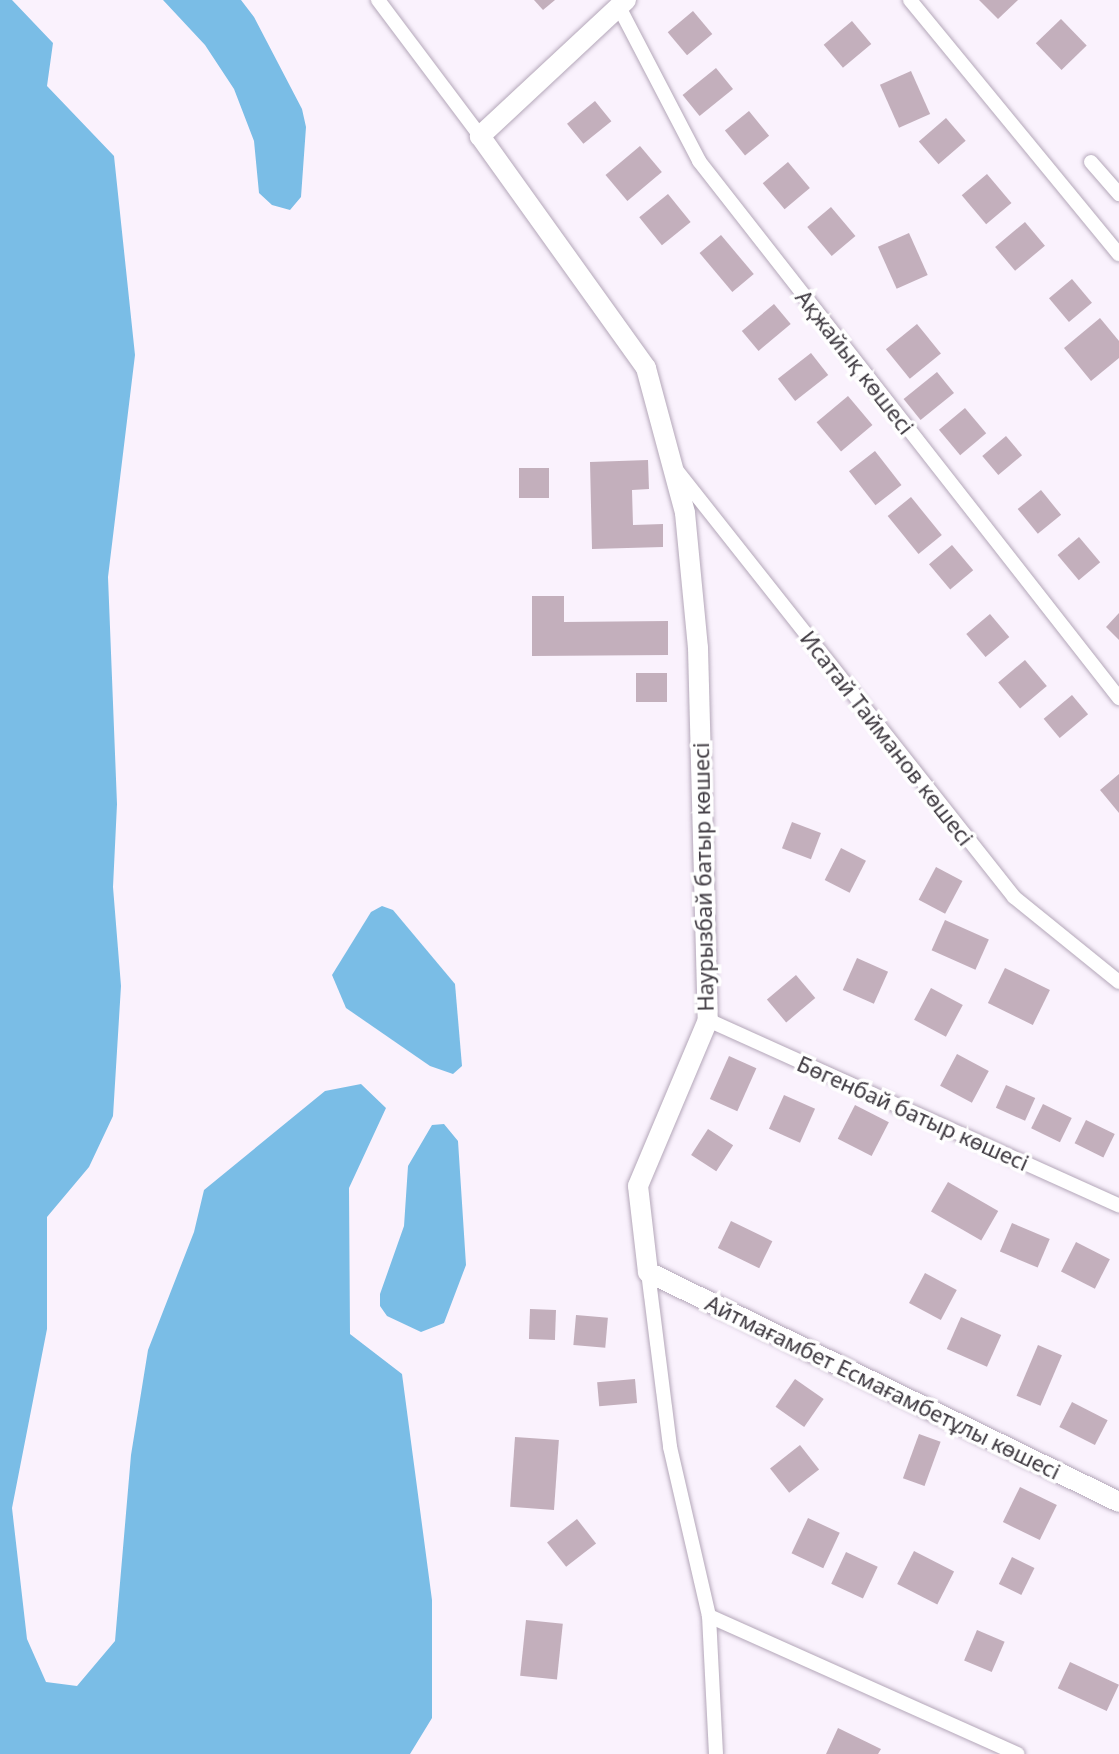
<!DOCTYPE html>
<html>
<head>
<meta charset="utf-8">
<style>
	body { margin:0 }
	#map { position:relative; width:1119px; height:1754px; overflow:hidden; background:#faf2fd; font-family:"Noto Sans",sans-serif }
	div>[style] { position:absolute }
	[style*='--x'] { left:calc(var(--x)*1px); top:calc(var(--y)*1px); width:calc(var(--w)*1px); rotate:calc(var(--a)*1deg) }
	.water>* { inset:0; background:#7abde6 }
	.building>* { inset:0; background:#c3afbc; transform-origin:0 0 }
	.roads { filter:drop-shadow(0 0 2px #b4a7b9) drop-shadow(0 0 2px #b4a7b9) }
	.street>* { height:14px; margin:-7px; padding:0 7px; transform-origin:7px; border-radius:7px; background:#fff }
	.secondary>* { height:20px; margin:-10px; padding:0 10px; transform-origin:10px; border-radius:10px; background:#fff }
	span { translate:-50% -50%; white-space:nowrap; text-align:center; line-height:1.15; -webkit-text-stroke:7px #fff; paint-order:stroke }
	.street-label { font-size:22px; color:#3e3940 }
</style>
</head>
<body>
<div id="map">
	<div class="water">
		<i style="clip-path:polygon(0 0,12px 0,53px 43px,47px 86px,114px 156px,135px 355px,108px 577px,117px 804px,113px 887px,121px 986px,113px 1116px,89px 1167px,47px 1217px,47px 1329px,12px 1508px,27px 1639px,46px 1682px,77px 1686px,115px 1641px,131px 1455px,148px 1350px,194px 1232px,204px 1190px,325px 1091px,361px 1084px,386px 1108px,349px 1188px,350px 1334px,402px 1374px,432px 1600px,432px 1718px,410px 1754px,0 1754px)"></i>
		<i style="clip-path:polygon(163px 0,241px 0,254px 17px,302px 109px,306px 127px,301px 197px,290px 210px,272px 205px,259px 193px,254px 141px,234px 89px,205px 45px)"></i>
		<i style="clip-path:polygon(382px 906px,393px 910px,455px 984px,462px 1066px,453px 1074px,430px 1066px,346px 1008px,332px 975px,371px 912px)"></i>
		<i style="clip-path:polygon(444px 1124px,458px 1141px,466px 1265px,444px 1323px,421px 1332px,387px 1316px,380px 1306px,380px 1294px,404px 1226px,408px 1166px,432px 1125px)"></i>
	</div>
	<div class="building">
		<i style="clip-path:polygon(534px 0,555px 0,543px 10px)"></i>
		<i style="clip-path:polygon(979px 0,1018px 0,998px 19px)"></i>
		<i style="left:693px;top:11px;width:30px;height:33px;rotate:50deg"></i>
		<i style="left:1061px;top:19px;width:37px;height:35px;rotate:46deg"></i>
		<i style="left:852px;top:21px;width:30px;height:37px;rotate:50deg"></i>
		<i style="left:716px;top:68px;width:27px;height:43px;rotate:51deg"></i>
		<i style="left:911px;top:71px;width:47px;height:34px;rotate:66deg"></i>
		<i style="left:595px;top:101px;width:26px;height:36px;rotate:51deg"></i>
		<i style="left:749px;top:111px;width:32px;height:31px;rotate:51deg"></i>
		<i style="left:946px;top:118px;width:30px;height:36px;rotate:49deg"></i>
		<i style="left:640px;top:146px;width:34px;height:45px;rotate:50deg"></i>
		<i style="left:788px;top:162px;width:34px;height:33px;rotate:50deg"></i>
		<i style="left:987px;top:174px;width:38px;height:33px;rotate:50deg"></i>
		<i style="left:668px;top:194px;width:36px;height:37px;rotate:51deg"></i>
		<i style="left:831px;top:207px;width:38px;height:31px;rotate:50deg"></i>
		<i style="left:1025px;top:222px;width:31px;height:39px;rotate:50deg"></i>
		<i style="left:909px;top:233px;width:46px;height:34px;rotate:66deg"></i>
		<i style="left:721px;top:235px;width:51px;height:28px;rotate:50deg"></i>
		<i style="left:1072px;top:279px;width:31px;height:30px;rotate:50deg"></i>
		<i style="left:774px;top:304px;width:26px;height:42px;rotate:50deg"></i>
		<i style="clip-path:polygon(1100px 318px,1119px 341px,1119px 358px,1091px 381px,1064px 348px)"></i>
		<i style="left:917px;top:324px;width:38px;height:40px;rotate:51deg"></i>
		<i style="left:811px;top:353px;width:28px;height:42px;rotate:52deg"></i>
		<i style="left:937px;top:372px;width:27px;height:43px;rotate:51deg"></i>
		<i style="left:848px;top:396px;width:38px;height:41px;rotate:50deg"></i>
		<i style="left:965px;top:408px;width:33px;height:34px;rotate:50deg"></i>
		<i style="left:1006px;top:436px;width:25px;height:31px;rotate:50deg"></i>
		<i style="left:875px;top:451px;width:43px;height:33px;rotate:52deg"></i>
		<i style="clip-path:polygon(648px 460px,649px 489px,632px 490px,633px 525px,663px 524px,663px 547px,592px 549px,590px 462px)"></i>
		<i style="left:519px;top:468px;width:30px;height:30px"></i>
		<i style="left:1041px;top:490px;width:32px;height:30px;rotate:51deg"></i>
		<i style="left:911px;top:497px;width:49px;height:30px;rotate:51deg"></i>
		<i style="left:1079px;top:537px;width:33px;height:28px;rotate:50deg"></i>
		<i style="left:952px;top:545px;width:33px;height:30px;rotate:50deg"></i>
		<i style="clip-path:polygon(532px 596px,564px 596px,564px 622px,668px 621px,668px 655px,532px 656px)"></i>
		<i style="clip-path:polygon(1119px 613px,1119px 640px,1106px 627px)"></i>
		<i style="left:990px;top:614px;width:30px;height:31px;rotate:50deg"></i>
		<i style="left:1025px;top:660px;width:34px;height:35px;rotate:50deg"></i>
		<i style="left:636px;top:673px;width:31px;height:29px"></i>
		<i style="left:1072px;top:695px;width:25px;height:37px;rotate:50deg"></i>
		<i style="clip-path:polygon(1119px 774px,1119px 813px,1100px 790px)"></i>
		<i style="left:792px;top:822px;width:31px;height:28px;rotate:21deg"></i>
		<i style="left:841px;top:848px;width:28px;height:36px;rotate:27deg"></i>
		<i style="left:936px;top:867px;width:30px;height:37px;rotate:28deg"></i>
		<i style="left:945px;top:920px;width:48px;height:33px;rotate:24deg"></i>
		<i style="left:857px;top:958px;width:34px;height:35px;rotate:24deg"></i>
		<i style="left:1005px;top:968px;width:50px;height:39px;rotate:26deg"></i>
		<i style="left:796px;top:975px;width:30px;height:38px;rotate:50deg"></i>
		<i style="left:931px;top:988px;width:36px;height:36px;rotate:28deg"></i>
		<i style="left:957px;top:1054px;width:36px;height:36px;rotate:28deg"></i>
		<i style="left:729px;top:1056px;width:30px;height:47px;rotate:24deg"></i>
		<i style="left:1006px;top:1085px;width:32px;height:25px;rotate:24deg"></i>
		<i style="left:784px;top:1095px;width:34px;height:37px;rotate:24deg"></i>
		<i style="left:1043px;top:1104px;width:32px;height:27px;rotate:26deg"></i>
		<i style="left:855px;top:1105px;width:38px;height:38px;rotate:27deg"></i>
		<i style="left:1086px;top:1120px;width:32px;height:26px;rotate:26deg"></i>
		<i style="left:708px;top:1129px;width:30px;height:31px;rotate:33deg"></i>
		<i style="left:948px;top:1182px;width:58px;height:34px;rotate:30deg"></i>
		<i style="left:731px;top:1221px;width:46px;height:30px;rotate:26deg"></i>
		<i style="left:1012px;top:1223px;width:41px;height:31px;rotate:23deg"></i>
		<i style="left:1076px;top:1242px;width:38px;height:33px;rotate:27deg"></i>
		<i style="left:925px;top:1273px;width:36px;height:34px;rotate:28deg"></i>
		<i style="left:530px;top:1309px;width:26px;height:30px;rotate:2deg"></i>
		<i style="left:576px;top:1315px;width:32px;height:30px;rotate:5deg"></i>
		<i style="left:961px;top:1317px;width:44px;height:35px;rotate:24deg"></i>
		<i style="left:1038px;top:1345px;width:26px;height:55px;rotate:23deg"></i>
		<i style="left:635px;top:1379px;width:24px;height:38px;rotate:85deg"></i>
		<i style="left:795px;top:1379px;width:35px;height:34px;rotate:35deg"></i>
		<i style="left:1072px;top:1402px;width:40px;height:28px;rotate:27deg"></i>
		<i style="left:919px;top:1434px;width:23px;height:47px;rotate:20deg"></i>
		<i style="left:515px;top:1437px;width:44px;height:70px;rotate:4deg"></i>
		<i style="left:800px;top:1445px;width:31px;height:38px;rotate:52deg"></i>
		<i style="left:1020px;top:1487px;width:41px;height:39px;rotate:26deg"></i>
		<i style="left:808px;top:1518px;width:35px;height:39px;rotate:25deg"></i>
		<i style="left:577px;top:1519px;width:31px;height:38px;rotate:52deg"></i>
		<i style="left:914px;top:1551px;width:45px;height:37px;rotate:27deg"></i>
		<i style="left:846px;top:1552px;width:35px;height:35px;rotate:25deg"></i>
		<i style="left:1012px;top:1557px;width:25px;height:30px;rotate:26deg"></i>
		<i style="left:526px;top:1620px;width:37px;height:56px;rotate:6deg"></i>
		<i style="left:977px;top:1630px;width:30px;height:33px;rotate:23deg"></i>
		<i style="left:1070px;top:1662px;width:54px;height:29px;rotate:25deg"></i>
		<i style="clip-path:polygon(838px 1728px,881px 1749px,878px 1754px,826px 1754px)"></i>
	</div>
	<div class="roads">
		<div class="street">
			<i style="--x:378;--y:0;--w:170;--a:53.1"></i>
			<i style="--x:910;--y:0;--w:329;--a:50.6"></i>
			<i style="--x:619;--y:7;--w:174;--a:62.5"></i>
			<i style="--x:699;--y:161;--w:682;--a:51.97"></i>
			<i style="--x:1091;--y:162;--w:43;--a:48.8"></i>
			<i style="--x:678;--y:472;--w:542;--a:51.67"></i>
			<i style="--x:1014;--y:897;--w:135;--a:39"></i>
			<i style="--x:708;--y:1020;--w:451;--a:24.3"></i>
			<i style="--x:648;--y:1272;--w:176;--a:82.8"></i>
			<i style="--x:670;--y:1447;--w:173;--a:77"></i>
			<i style="--x:709;--y:1616;--w:138;--a:87.1"></i>
			<i style="--x:709;--y:1616;--w:338;--a:24.1"></i>
		</div>
		<div class="secondary">
			<i style="--x:626;--y:0;--w:200;--a:137"></i>
			<i style="--x:480;--y:136;--w:285;--a:54.4"></i>
			<i style="--x:646;--y:368;--w:150;--a:74.9"></i>
			<i style="--x:685;--y:513;--w:136;--a:84.5"></i>
			<i style="--x:698;--y:648;--w:372;--a:88.5"></i>
			<i style="--x:708;--y:1020;--w:180;--a:112.9"></i>
			<i style="--x:638;--y:1186;--w:87;--a:83.4"></i>
			<i style="--x:648;--y:1272;--w:524;--a:26.03"></i>
		</div>
	</div>
	<div class="street-label">
		<span style="left:855px;top:362px;rotate:52deg">Ақжайық көшесі</span>
		<span style="left:887px;top:738px;rotate:52deg">Исатай Тайманов көшесі</span>
		<span style="left:703px;top:877px;rotate:-91deg">Наурызбай батыр көшесі</span>
		<span style="left:913px;top:1113px;rotate:24deg">Бөгенбай батыр көшесі</span>
		<span style="left:883px;top:1387px;rotate:26deg">Айтмағамбет Есмағамбетұлы көшесі</span>
	</div>
</div>
</body>
</html>
